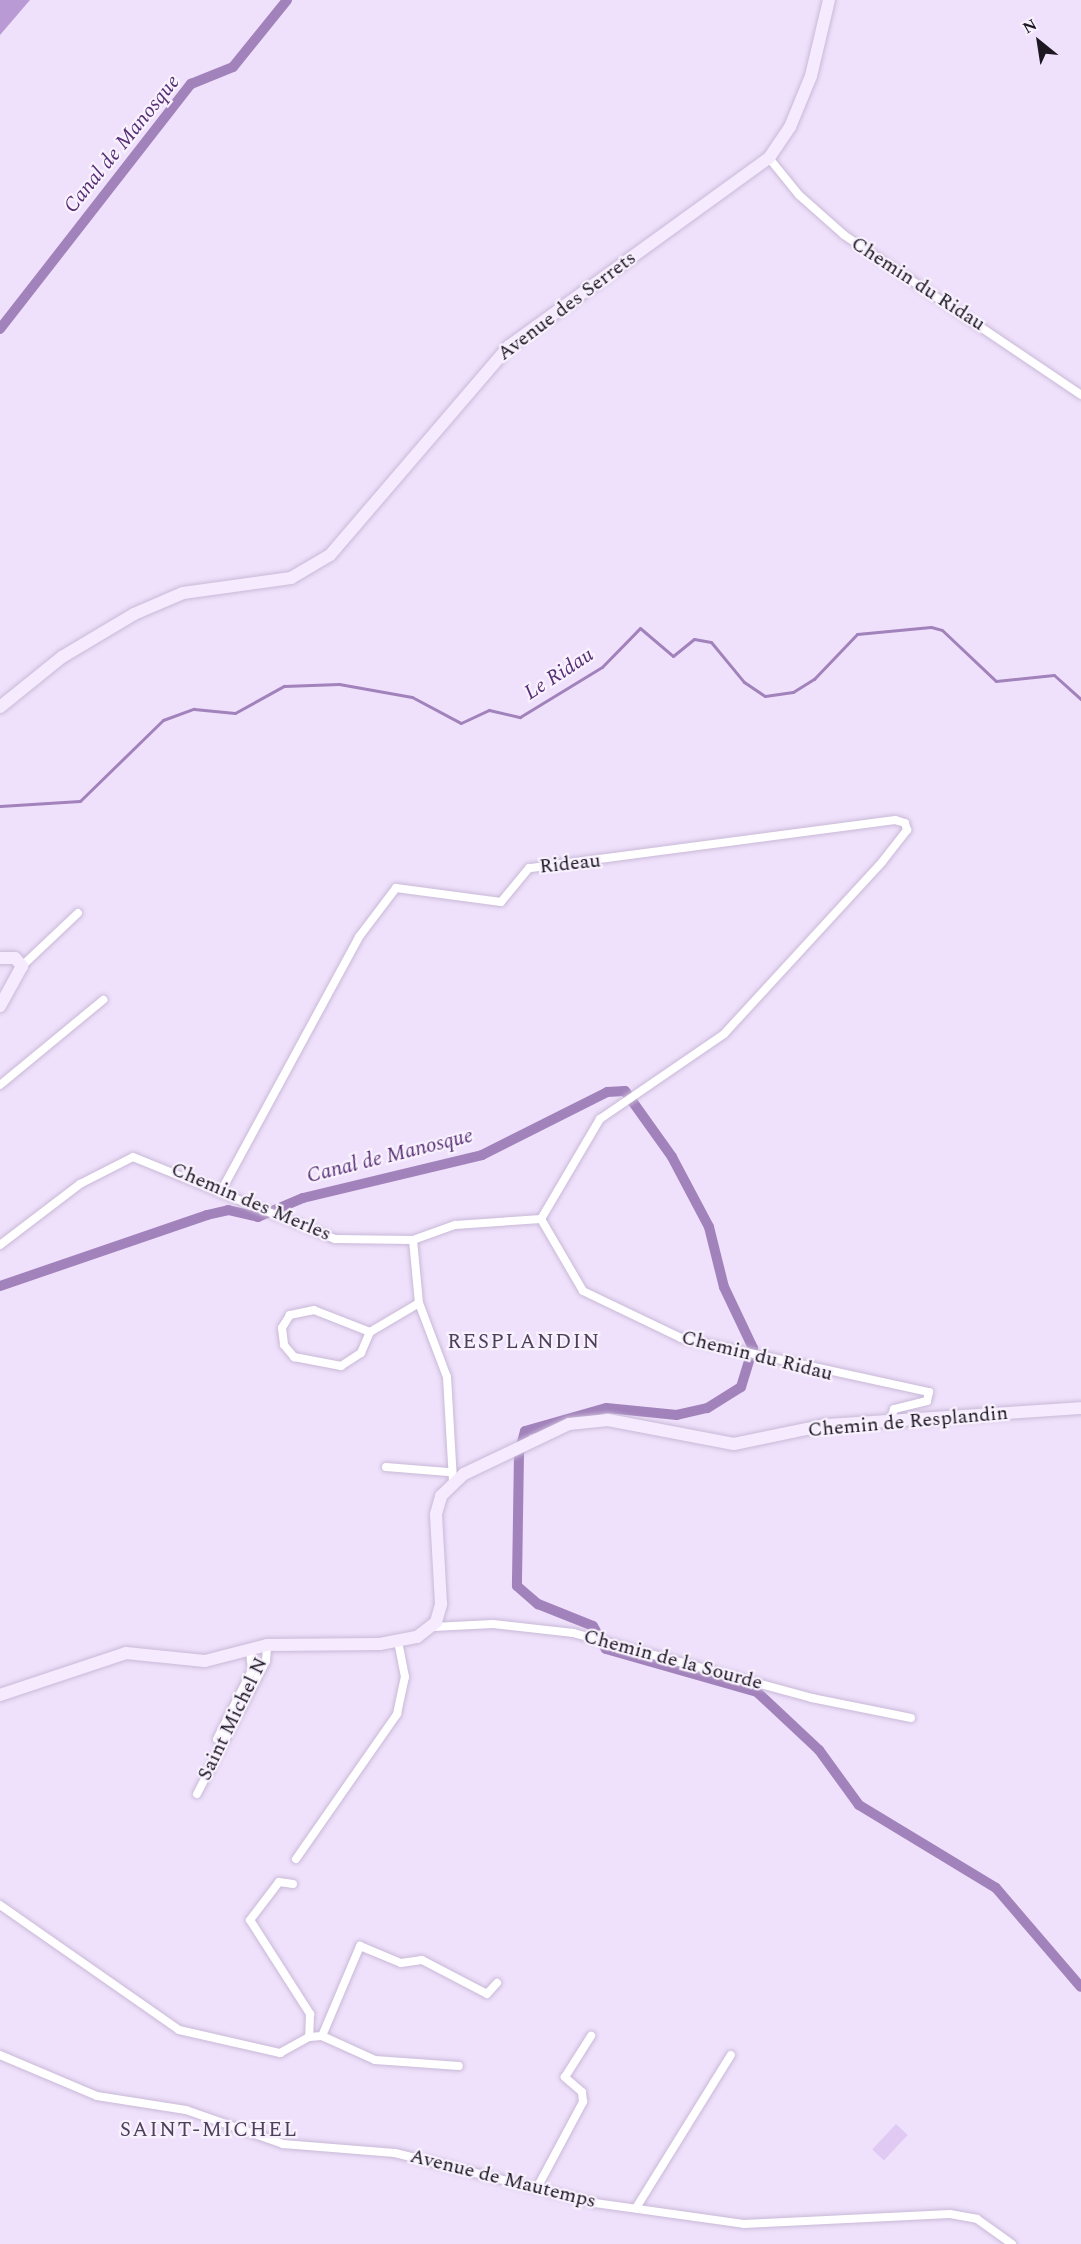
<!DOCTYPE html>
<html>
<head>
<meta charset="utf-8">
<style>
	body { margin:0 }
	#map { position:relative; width:1081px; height:2244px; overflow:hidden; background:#efe1fb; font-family:Spectral,serif }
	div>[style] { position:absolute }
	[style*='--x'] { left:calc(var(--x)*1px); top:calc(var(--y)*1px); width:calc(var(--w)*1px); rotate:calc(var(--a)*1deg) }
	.green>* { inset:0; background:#e0caf3; transform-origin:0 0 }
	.forest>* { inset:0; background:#ba9ad4 }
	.stream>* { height:3px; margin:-1.5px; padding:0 1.5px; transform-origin:1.5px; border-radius:1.5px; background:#a282bb }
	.canal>* { height:10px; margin:-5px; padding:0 5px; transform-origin:5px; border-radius:5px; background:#a282bb }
	.roads { filter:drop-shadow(0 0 2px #c9b9d8) drop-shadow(0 0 2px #c9b9d8) }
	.street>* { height:8px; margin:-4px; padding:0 4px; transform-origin:4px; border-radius:4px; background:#fff }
	.secondary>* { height:12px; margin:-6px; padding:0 6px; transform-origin:6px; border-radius:6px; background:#f5eafe }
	span { translate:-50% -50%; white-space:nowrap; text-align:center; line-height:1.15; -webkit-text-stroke:4.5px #f8f1fe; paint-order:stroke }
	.street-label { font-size:20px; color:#1d1722 }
	.water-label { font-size:21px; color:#572e74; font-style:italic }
	.neighbourhood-label { font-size:21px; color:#4e405a; letter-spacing:1.5px }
	.north { position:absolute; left:1009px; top:12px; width:60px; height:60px; -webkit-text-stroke:4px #f8f1fe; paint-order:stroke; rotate:330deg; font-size:16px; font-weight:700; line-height:24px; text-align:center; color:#1d1722 }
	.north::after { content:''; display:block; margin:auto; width:21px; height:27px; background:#1d1722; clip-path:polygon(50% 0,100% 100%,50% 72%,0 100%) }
</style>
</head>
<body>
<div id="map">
	<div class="green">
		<i style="left:896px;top:2124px;width:16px;height:35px;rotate:43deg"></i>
	</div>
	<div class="forest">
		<i style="clip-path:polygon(0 0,30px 0,0 35px)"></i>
	</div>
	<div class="stream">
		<i style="--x:0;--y:806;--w:80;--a:-3.6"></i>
		<i style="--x:80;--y:801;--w:116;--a:-44.3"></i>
		<i style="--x:163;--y:720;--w:33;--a:-20"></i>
		<i style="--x:194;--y:709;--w:41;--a:5.6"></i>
		<i style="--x:235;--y:713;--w:56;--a:-28.9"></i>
		<i style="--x:284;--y:686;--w:55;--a:-2.1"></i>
		<i style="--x:339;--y:684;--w:74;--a:10.1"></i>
		<i style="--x:412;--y:697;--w:55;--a:28"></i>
		<i style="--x:461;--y:723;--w:31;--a:-25"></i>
		<i style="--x:489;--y:710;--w:32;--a:13"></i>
		<i style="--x:520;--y:717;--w:96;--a:-31.4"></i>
		<i style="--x:602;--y:667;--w:54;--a:-45.7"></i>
		<i style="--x:640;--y:628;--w:43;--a:40.3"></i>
		<i style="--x:673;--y:656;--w:27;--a:-39"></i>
		<i style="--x:694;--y:639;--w:17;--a:10"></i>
		<i style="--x:711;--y:642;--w:52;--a:50.5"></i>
		<i style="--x:744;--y:682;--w:25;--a:34"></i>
		<i style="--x:765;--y:696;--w:28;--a:-8"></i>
		<i style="--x:793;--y:692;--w:25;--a:-32"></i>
		<i style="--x:814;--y:679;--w:62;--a:-46.3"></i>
		<i style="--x:857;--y:634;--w:74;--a:-5.4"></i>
		<i style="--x:931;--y:627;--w:11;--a:15"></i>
		<i style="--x:942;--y:630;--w:74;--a:43.4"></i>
		<i style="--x:996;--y:681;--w:58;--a:-5.9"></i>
		<i style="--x:1054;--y:675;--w:36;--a:42"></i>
	</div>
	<div class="canal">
		<i style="--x:0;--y:329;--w:311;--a:-52.1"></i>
		<i style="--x:191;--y:84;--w:45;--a:-22"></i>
		<i style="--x:233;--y:67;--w:86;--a:-51.1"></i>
		<i style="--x:0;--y:1286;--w:219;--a:-18.9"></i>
		<i style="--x:207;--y:1215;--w:22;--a:-13"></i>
		<i style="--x:228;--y:1210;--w:31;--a:13"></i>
		<i style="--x:258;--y:1217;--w:49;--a:-22.9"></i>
		<i style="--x:303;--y:1198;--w:184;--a:-13.5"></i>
		<i style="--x:482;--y:1155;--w:140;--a:-26.7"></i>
		<i style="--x:607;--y:1092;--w:18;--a:-3"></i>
		<i style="--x:625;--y:1091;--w:81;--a:54.5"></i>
		<i style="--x:672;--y:1157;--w:79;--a:62.1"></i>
		<i style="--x:709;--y:1227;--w:62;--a:76"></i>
		<i style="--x:724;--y:1287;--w:68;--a:64.6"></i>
		<i style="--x:753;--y:1348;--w:41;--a:107.1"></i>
		<i style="--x:741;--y:1387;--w:40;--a:148"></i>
		<i style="--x:707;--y:1408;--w:31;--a:167"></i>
		<i style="--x:677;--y:1415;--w:71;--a:-174.4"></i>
		<i style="--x:606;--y:1408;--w:84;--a:164.1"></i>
		<i style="--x:525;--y:1431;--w:23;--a:105"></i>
		<i style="--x:519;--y:1453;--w:133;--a:90.9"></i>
		<i style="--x:517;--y:1586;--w:28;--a:41"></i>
		<i style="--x:538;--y:1604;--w:59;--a:21.8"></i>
		<i style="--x:593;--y:1626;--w:26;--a:61"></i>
		<i style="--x:606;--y:1649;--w:157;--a:15.9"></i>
		<i style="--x:757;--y:1692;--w:85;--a:43.1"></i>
		<i style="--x:819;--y:1750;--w:68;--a:54"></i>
		<i style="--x:859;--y:1805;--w:160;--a:31.2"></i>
		<i style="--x:996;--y:1888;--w:130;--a:49.4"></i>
	</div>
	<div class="roads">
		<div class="street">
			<i style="--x:769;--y:158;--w:48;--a:51"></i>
			<i style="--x:799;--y:195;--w:60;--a:41.6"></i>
			<i style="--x:844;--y:235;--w:286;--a:34"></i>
			<i style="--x:22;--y:966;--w:77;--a:-43.4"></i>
			<i style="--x:0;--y:1085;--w:134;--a:-39.5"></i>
			<i style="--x:541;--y:1219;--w:83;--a:59.7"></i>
			<i style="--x:583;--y:1291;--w:109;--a:25.6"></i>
			<i style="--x:681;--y:1338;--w:254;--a:12.3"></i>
			<i style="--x:929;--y:1392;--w:9;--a:103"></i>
			<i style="--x:927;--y:1401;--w:34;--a:166"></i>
			<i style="--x:894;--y:1409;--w:13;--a:108"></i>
			<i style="--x:413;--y:1240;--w:63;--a:84.6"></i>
			<i style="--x:419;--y:1303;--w:79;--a:69.3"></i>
			<i style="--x:447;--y:1377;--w:105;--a:86.7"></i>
			<i style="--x:0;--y:1245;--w:101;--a:-37.3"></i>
			<i style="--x:80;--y:1184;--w:59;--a:-27"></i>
			<i style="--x:133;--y:1157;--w:218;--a:22.1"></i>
			<i style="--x:335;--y:1239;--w:78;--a:0.7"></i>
			<i style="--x:413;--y:1240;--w:45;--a:-19.7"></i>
			<i style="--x:455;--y:1225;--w:86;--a:-4"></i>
			<i style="--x:541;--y:1219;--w:116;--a:-59.5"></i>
			<i style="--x:600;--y:1119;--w:150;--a:-34.4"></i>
			<i style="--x:724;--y:1034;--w:234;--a:-47.4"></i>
			<i style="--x:882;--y:862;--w:41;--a:-52"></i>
			<i style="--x:907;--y:830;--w:7;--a:-106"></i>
			<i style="--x:905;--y:823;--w:10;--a:-163"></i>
			<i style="--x:895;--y:820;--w:369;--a:172.5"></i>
			<i style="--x:529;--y:868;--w:44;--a:129.5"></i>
			<i style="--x:501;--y:902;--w:106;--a:-172.4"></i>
			<i style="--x:396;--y:888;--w:61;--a:127.1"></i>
			<i style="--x:359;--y:937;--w:287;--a:118.5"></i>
			<i style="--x:370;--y:1332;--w:60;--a:-158.6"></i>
			<i style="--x:314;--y:1310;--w:25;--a:168"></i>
			<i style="--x:290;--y:1315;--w:15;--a:122"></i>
			<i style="--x:282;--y:1328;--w:17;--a:83"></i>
			<i style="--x:284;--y:1345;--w:16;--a:50"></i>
			<i style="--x:294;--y:1357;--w:48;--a:10.8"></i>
			<i style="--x:341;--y:1366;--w:24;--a:-33"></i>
			<i style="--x:361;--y:1353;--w:23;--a:-67"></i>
			<i style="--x:370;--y:1332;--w:57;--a:-30.6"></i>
			<i style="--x:386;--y:1467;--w:62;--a:4.6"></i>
			<i style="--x:433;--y:1627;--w:60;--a:-2.9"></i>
			<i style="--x:493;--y:1624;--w:81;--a:6.4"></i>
			<i style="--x:573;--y:1633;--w:248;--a:15.2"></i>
			<i style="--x:812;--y:1698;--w:101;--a:11.4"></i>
			<i style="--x:217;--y:1739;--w:77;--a:-63.1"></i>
			<i style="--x:252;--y:1670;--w:19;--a:-96"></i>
			<i style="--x:197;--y:1794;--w:150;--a:-62.6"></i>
			<i style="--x:266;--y:1661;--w:16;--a:-86"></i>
			<i style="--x:296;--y:1859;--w:177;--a:-55.1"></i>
			<i style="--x:397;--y:1714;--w:38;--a:-78"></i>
			<i style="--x:405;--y:1677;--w:36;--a:-101"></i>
			<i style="--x:293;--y:1884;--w:14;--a:-172"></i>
			<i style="--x:279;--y:1882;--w:48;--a:127.3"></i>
			<i style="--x:250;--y:1920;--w:112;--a:57.4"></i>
			<i style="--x:310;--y:2014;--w:23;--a:92"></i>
			<i style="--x:0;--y:1905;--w:218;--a:34.9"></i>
			<i style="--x:179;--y:2030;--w:104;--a:12.8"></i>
			<i style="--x:280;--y:2053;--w:33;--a:-29"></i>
			<i style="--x:309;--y:2037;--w:13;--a:-4"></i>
			<i style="--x:322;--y:2036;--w:58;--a:24.4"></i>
			<i style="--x:375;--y:2060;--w:84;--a:4.1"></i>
			<i style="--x:322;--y:2036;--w:98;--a:-67.1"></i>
			<i style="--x:360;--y:1946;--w:44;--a:22.5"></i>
			<i style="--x:401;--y:1963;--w:21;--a:-8"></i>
			<i style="--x:422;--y:1960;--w:73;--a:27.6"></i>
			<i style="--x:487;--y:1994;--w:15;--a:-48"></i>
			<i style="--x:0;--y:2055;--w:105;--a:22.9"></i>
			<i style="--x:97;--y:2096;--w:90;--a:8.9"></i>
			<i style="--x:186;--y:2110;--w:103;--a:19.3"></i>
			<i style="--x:283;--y:2144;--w:112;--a:4.6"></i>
			<i style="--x:395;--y:2153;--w:206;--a:14"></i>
			<i style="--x:595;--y:2203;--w:150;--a:8"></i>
			<i style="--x:744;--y:2224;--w:206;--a:-2.8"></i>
			<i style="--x:950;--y:2214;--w:27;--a:10"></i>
			<i style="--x:977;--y:2219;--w:43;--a:35.5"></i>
			<i style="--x:537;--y:2188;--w:98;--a:-61.9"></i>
			<i style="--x:583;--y:2102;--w:10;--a:-96"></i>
			<i style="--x:582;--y:2092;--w:23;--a:-139"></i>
			<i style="--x:565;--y:2077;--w:49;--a:-57.6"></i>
			<i style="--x:636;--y:2208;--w:180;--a:-58.2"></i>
		</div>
		<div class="secondary">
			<i style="--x:0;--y:707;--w:80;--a:-38.9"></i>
			<i style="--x:62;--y:657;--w:84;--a:-30.8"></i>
			<i style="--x:134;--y:614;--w:53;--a:-23.2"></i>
			<i style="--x:183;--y:593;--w:109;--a:-7.9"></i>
			<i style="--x:291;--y:578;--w:45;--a:-30.5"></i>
			<i style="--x:330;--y:555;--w:275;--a:-49.4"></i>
			<i style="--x:509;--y:346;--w:321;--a:-35.9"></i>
			<i style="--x:769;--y:158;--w:37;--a:-56"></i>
			<i style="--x:790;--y:127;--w:55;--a:-67.6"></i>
			<i style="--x:811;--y:76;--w:78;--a:-76.7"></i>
			<i style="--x:0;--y:958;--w:15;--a:0"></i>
			<i style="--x:15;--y:958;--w:11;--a:49"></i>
			<i style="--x:22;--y:966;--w:46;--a:118.8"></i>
			<i style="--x:0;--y:1695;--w:133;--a:-18.4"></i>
			<i style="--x:126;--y:1653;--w:79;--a:5.8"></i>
			<i style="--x:205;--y:1661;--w:64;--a:-14.5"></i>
			<i style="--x:267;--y:1645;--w:113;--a:-0.5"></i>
			<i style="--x:380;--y:1644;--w:38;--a:-11"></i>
			<i style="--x:417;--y:1637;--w:24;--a:-38"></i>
			<i style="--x:436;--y:1622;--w:19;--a:-74"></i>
			<i style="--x:441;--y:1604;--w:90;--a:-93.2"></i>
			<i style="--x:436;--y:1514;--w:19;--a:-74"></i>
			<i style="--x:441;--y:1496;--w:32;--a:-44"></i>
			<i style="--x:464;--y:1474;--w:116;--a:-25.5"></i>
			<i style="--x:569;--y:1424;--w:39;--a:-6"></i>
			<i style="--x:608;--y:1420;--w:128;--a:10.8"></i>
			<i style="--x:734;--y:1444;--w:94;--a:-11.7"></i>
			<i style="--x:826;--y:1425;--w:256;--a:-3.8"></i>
		</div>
	</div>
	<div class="street-label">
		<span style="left:918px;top:284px;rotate:33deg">Chemin du Ridau</span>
		<span style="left:567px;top:306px;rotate:-37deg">Avenue des Serrets</span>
		<span style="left:570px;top:864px;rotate:-6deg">Rideau</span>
		<span style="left:251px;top:1202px;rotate:23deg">Chemin des Merles</span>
		<span style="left:757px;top:1356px;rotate:14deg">Chemin du Ridau</span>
		<span style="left:908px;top:1422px;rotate:-5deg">Chemin de Resplandin</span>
		<span style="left:673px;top:1660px;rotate:15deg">Chemin de la Sourde</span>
		<span style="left:233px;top:1719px;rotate:-64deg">Saint Michel N</span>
		<span style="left:503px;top:2179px;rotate:14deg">Avenue de Mautemps</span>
	</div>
	<div class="water-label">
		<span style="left:122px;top:144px;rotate:-51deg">Canal de Manosque</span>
		<span style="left:559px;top:674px;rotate:-33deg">Le Ridau</span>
		<span style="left:390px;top:1156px;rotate:-14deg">Canal de Manosque</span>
	</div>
	<div class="neighbourhood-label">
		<span style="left:524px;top:1342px">RESPLANDIN</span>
		<span style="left:209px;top:2130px">SAINT-MICHEL</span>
	</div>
	<div class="north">N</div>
</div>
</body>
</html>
